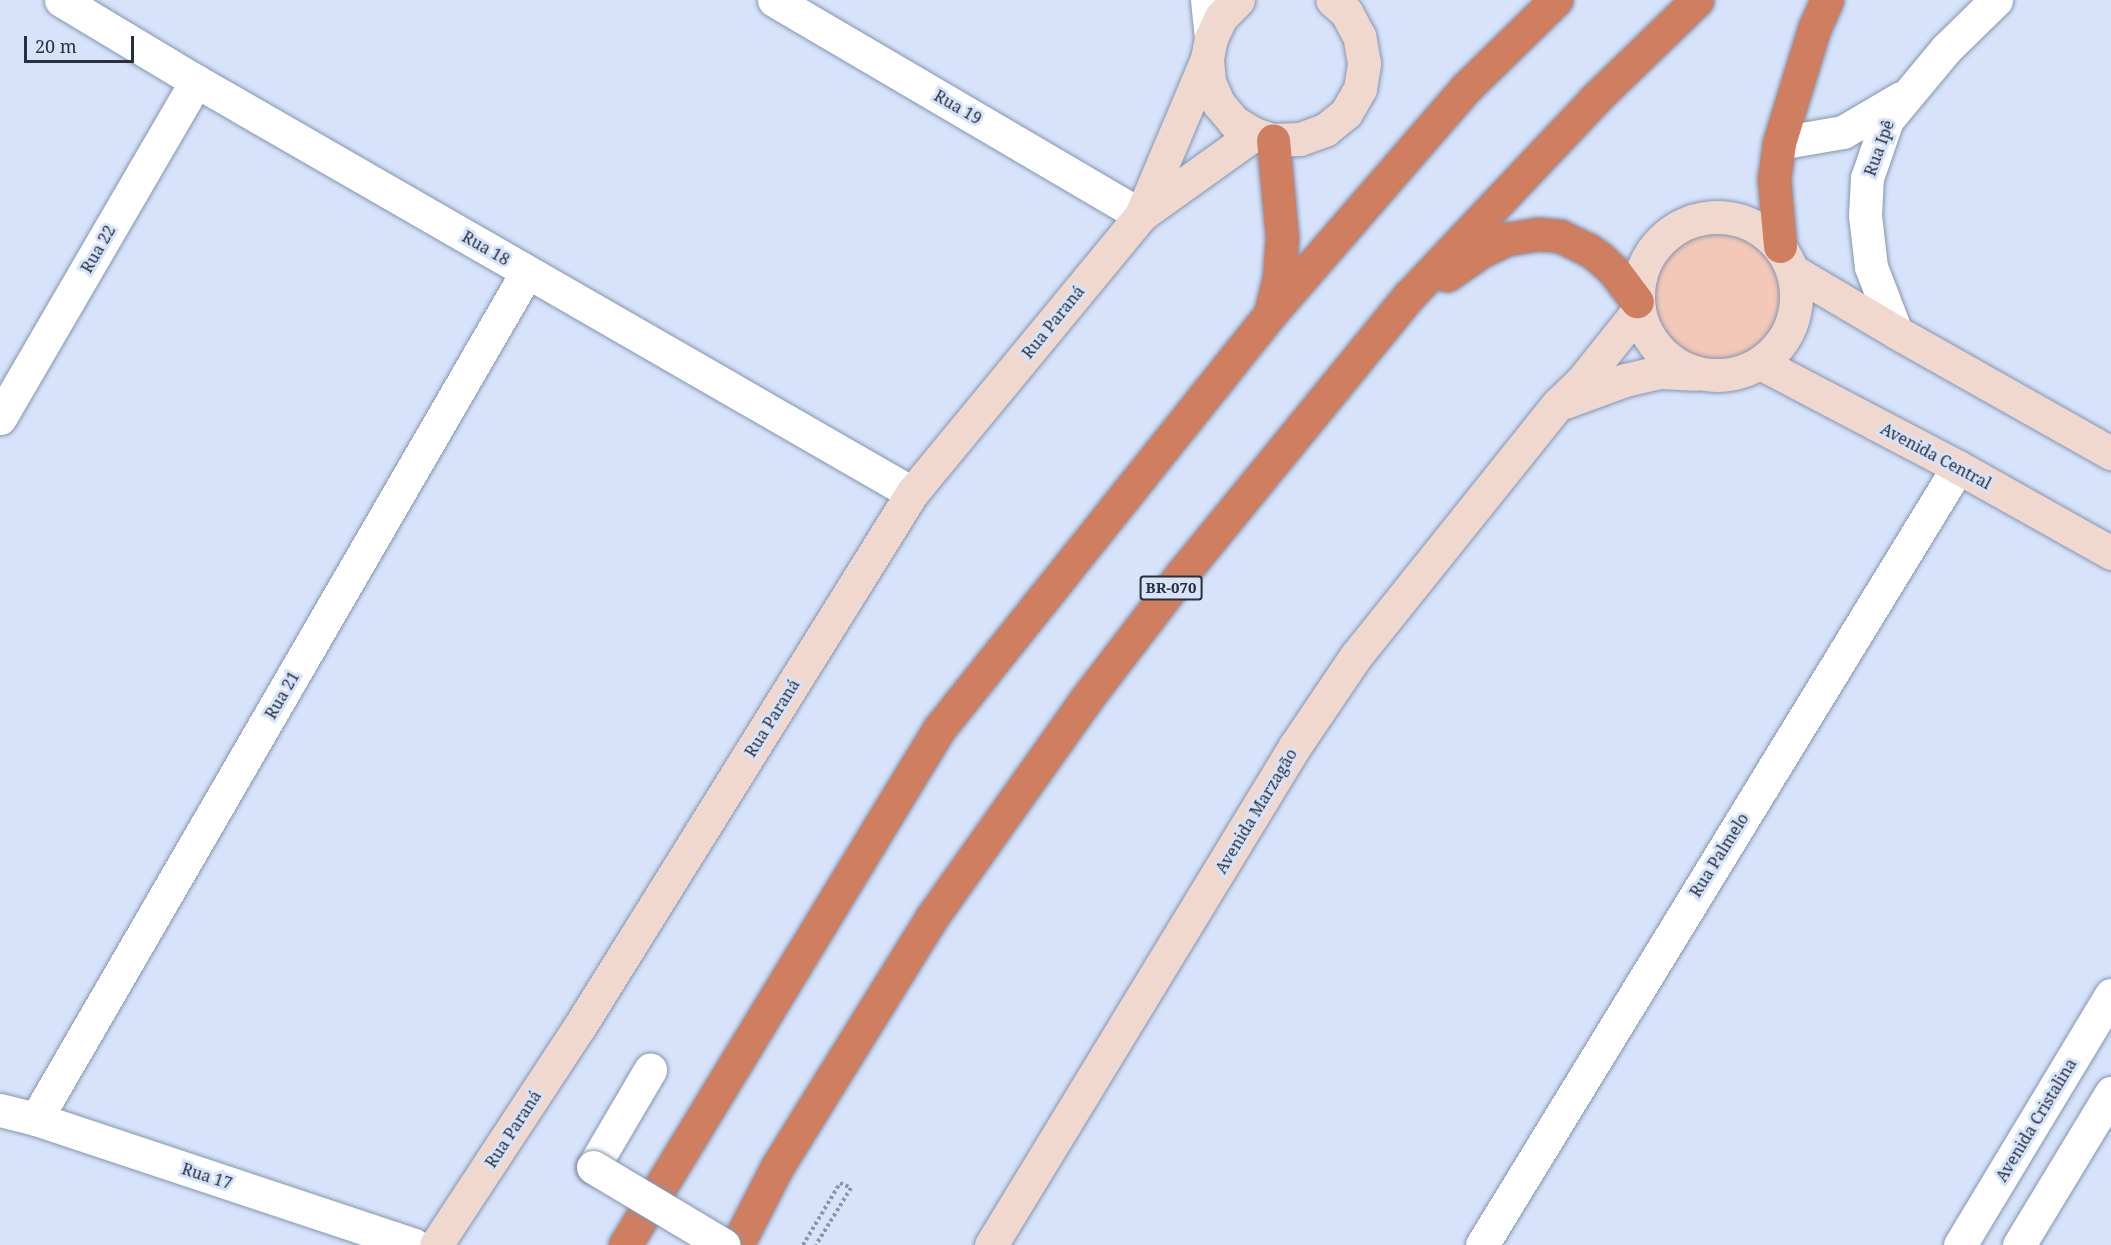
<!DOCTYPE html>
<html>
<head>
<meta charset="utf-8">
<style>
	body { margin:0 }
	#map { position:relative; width:2111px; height:1245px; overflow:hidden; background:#d6e3fb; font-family:"Noto Serif",serif }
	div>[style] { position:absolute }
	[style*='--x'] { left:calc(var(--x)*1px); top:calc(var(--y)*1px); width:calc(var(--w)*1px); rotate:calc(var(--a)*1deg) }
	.green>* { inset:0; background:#f3c8b8 }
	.round { border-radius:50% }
	.path>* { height:4px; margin-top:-2px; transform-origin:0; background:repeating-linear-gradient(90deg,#8a95a7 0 3px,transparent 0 6px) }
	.roads { filter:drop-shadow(0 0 2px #8595b0) drop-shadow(0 0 2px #8595b0) }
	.street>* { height:33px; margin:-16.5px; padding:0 16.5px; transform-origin:16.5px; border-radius:16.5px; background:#fff }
	.secondary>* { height:33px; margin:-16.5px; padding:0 16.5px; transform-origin:16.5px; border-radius:16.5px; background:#f1d8cf }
	.secondary>.ring { margin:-16.5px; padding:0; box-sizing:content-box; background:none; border:33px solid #f1d8cf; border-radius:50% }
	.highway>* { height:33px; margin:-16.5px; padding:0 16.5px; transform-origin:16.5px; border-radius:16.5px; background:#cf7e60 }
	.bridges { filter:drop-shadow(0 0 2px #8595b0) drop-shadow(0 0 2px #8595b0) }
	.street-bridge>* { height:33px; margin:-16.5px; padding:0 16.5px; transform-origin:16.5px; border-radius:16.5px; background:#fff }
	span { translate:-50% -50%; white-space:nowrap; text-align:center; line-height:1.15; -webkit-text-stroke:6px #d6e3fb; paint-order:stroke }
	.shield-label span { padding:2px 4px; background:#d6e3fb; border:2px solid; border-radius:4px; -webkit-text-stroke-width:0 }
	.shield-label { font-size:15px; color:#29303b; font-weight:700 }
	.street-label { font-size:16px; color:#29303b }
	.scale { position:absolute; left:24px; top:36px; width:110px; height:27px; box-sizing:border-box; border:3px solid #29303b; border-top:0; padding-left:8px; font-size:18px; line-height:21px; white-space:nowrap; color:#29303b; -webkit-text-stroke:4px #d6e3fb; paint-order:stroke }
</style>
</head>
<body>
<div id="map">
	<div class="green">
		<i class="round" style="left:1653px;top:230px;width:132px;height:132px"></i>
	</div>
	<div class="path">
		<i style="--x:803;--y:1245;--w:72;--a:-59.2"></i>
		<i style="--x:840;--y:1183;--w:12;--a:24"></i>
		<i style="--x:851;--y:1188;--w:67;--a:121.6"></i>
	</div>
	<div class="roads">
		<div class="street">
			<i style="--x:61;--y:0;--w:157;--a:31"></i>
			<i style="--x:196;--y:81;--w:826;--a:29.92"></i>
			<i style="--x:774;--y:0;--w:425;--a:30.4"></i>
			<i style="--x:1207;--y:0;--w:38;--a:84"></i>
			<i style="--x:1779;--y:143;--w:65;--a:-9.8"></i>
			<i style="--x:1843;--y:132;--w:67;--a:-30.4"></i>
			<i style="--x:1896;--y:332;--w:70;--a:-111"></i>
			<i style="--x:1871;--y:267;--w:52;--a:-96.6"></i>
			<i style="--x:1865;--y:215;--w:37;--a:-87"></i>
			<i style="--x:1867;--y:178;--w:61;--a:-71"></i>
			<i style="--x:1887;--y:120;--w:92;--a:-50.3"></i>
			<i style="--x:1946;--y:49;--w:70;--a:-44.4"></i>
			<i style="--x:0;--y:418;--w:390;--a:-59.8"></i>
			<i style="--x:0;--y:1110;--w:37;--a:14"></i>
			<i style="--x:36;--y:1119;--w:398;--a:18.4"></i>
			<i style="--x:36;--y:1119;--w:979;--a:-59.9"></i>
			<i style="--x:593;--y:1167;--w:113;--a:-59.6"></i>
			<i style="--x:1482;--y:1245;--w:912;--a:-58.54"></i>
			<i style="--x:1960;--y:1245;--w:292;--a:-58.9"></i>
			<i style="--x:2019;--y:1245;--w:178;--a:-58.8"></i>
		</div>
		<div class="secondary">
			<i style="--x:1238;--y:0;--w:24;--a:135"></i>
			<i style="--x:1221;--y:17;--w:23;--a:115"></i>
			<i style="--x:1211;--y:38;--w:21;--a:101"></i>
			<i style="--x:1207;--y:59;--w:23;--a:85"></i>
			<i style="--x:1209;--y:82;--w:24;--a:66"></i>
			<i style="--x:1219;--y:104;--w:23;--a:50"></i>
			<i style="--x:1234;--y:122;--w:23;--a:31"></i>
			<i style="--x:1254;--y:134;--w:20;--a:18"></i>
			<i style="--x:1273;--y:140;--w:27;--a:-2"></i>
			<i style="--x:1300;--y:139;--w:27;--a:-20"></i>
			<i style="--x:1325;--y:130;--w:27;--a:-39"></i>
			<i style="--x:1346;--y:113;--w:28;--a:-60"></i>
			<i style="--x:1360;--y:89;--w:26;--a:-81"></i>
			<i style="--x:1364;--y:63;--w:27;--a:-100"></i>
			<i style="--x:1359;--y:36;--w:27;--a:-118"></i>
			<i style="--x:1346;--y:12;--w:18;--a:-139"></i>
			<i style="--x:1141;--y:215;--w:169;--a:-67.1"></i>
			<i class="ring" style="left:1638px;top:217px;width:125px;height:125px"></i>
			<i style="--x:1793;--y:271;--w:120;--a:30.6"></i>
			<i style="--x:1896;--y:332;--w:247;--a:29.4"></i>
			<i style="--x:1760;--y:363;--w:224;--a:27.7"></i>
			<i style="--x:1958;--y:467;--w:176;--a:29.3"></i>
			<i style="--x:1565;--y:402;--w:64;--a:-20.1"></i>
			<i style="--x:1625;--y:380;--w:36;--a:-13"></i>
			<i style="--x:1660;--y:372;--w:35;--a:3"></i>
			<i style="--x:436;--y:1245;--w:262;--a:-56.7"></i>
			<i style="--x:580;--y:1026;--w:628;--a:-58.08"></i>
			<i style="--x:912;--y:493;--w:360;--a:-50.5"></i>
			<i style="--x:1141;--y:215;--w:139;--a:-35.6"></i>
			<i style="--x:991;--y:1245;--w:584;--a:-58.65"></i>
			<i style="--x:1295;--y:746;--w:109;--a:-55.9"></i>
			<i style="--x:1356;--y:656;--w:323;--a:-51.3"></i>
			<i style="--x:1558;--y:404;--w:33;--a:-44"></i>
			<i style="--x:1582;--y:381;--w:90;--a:-51.3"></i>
		</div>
		<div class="highway">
			<i style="--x:1780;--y:246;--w:67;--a:-95.1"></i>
			<i style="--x:1774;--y:179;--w:36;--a:-82"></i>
			<i style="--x:1779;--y:143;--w:119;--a:-72.9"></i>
			<i style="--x:1814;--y:29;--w:32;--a:-66"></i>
			<i style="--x:1447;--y:275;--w:40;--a:-34.9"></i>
			<i style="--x:1480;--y:252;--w:30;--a:-26"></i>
			<i style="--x:1507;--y:239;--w:31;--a:-9"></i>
			<i style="--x:1538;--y:234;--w:22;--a:5"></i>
			<i style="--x:1560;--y:236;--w:32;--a:26"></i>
			<i style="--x:1589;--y:250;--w:14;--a:36"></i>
			<i style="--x:1600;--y:258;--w:19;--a:43"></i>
			<i style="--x:1614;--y:271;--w:38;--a:53"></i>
			<i style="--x:1271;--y:310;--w:33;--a:-76"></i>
			<i style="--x:1279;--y:278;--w:41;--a:-85.8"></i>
			<i style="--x:1282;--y:237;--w:97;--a:-95.3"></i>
			<i style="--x:625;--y:1245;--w:604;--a:-58.68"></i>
			<i style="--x:939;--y:729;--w:532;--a:-51.41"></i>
			<i style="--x:1271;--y:313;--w:298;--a:-49.1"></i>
			<i style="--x:1466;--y:88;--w:126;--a:-44.4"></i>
			<i style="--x:737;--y:1245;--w:88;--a:-62.9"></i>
			<i style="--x:777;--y:1167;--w:294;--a:-58.2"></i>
			<i style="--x:932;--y:917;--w:263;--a:-54.7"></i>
			<i style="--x:1084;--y:702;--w:161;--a:-52.6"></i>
			<i style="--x:1182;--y:574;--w:359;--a:-50.8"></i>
			<i style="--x:1409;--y:296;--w:271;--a:-46.6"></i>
			<i style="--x:1595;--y:99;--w:142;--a:-44.1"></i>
		</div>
	</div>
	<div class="bridges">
		<div class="street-bridge">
			<i style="--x:593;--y:1167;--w:152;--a:30.8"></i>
		</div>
	</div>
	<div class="shield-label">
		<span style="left:1171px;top:588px">BR-070</span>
	</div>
	<div class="street-label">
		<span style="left:958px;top:107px;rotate:30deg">Rua 19</span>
		<span style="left:1879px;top:148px;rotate:-70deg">Rua Ipê</span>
		<span style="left:486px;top:248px;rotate:30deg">Rua 18</span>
		<span style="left:98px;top:249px;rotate:-60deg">Rua 22</span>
		<span style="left:1053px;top:322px;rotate:-51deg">Rua Paraná</span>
		<span style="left:1936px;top:456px;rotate:28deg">Avenida Central</span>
		<span style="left:282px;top:695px;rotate:-60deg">Rua 21</span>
		<span style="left:772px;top:718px;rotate:-58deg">Rua Paraná</span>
		<span style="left:1256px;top:811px;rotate:-59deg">Avenida Marzagão</span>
		<span style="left:1719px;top:855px;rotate:-58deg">Rua Palmelo</span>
		<span style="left:2036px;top:1120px;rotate:-59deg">Avenida Cristalina</span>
		<span style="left:513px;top:1129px;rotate:-57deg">Rua Paraná</span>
		<span style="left:207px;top:1176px;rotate:18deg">Rua 17</span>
	</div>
	<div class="scale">20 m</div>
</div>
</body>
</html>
